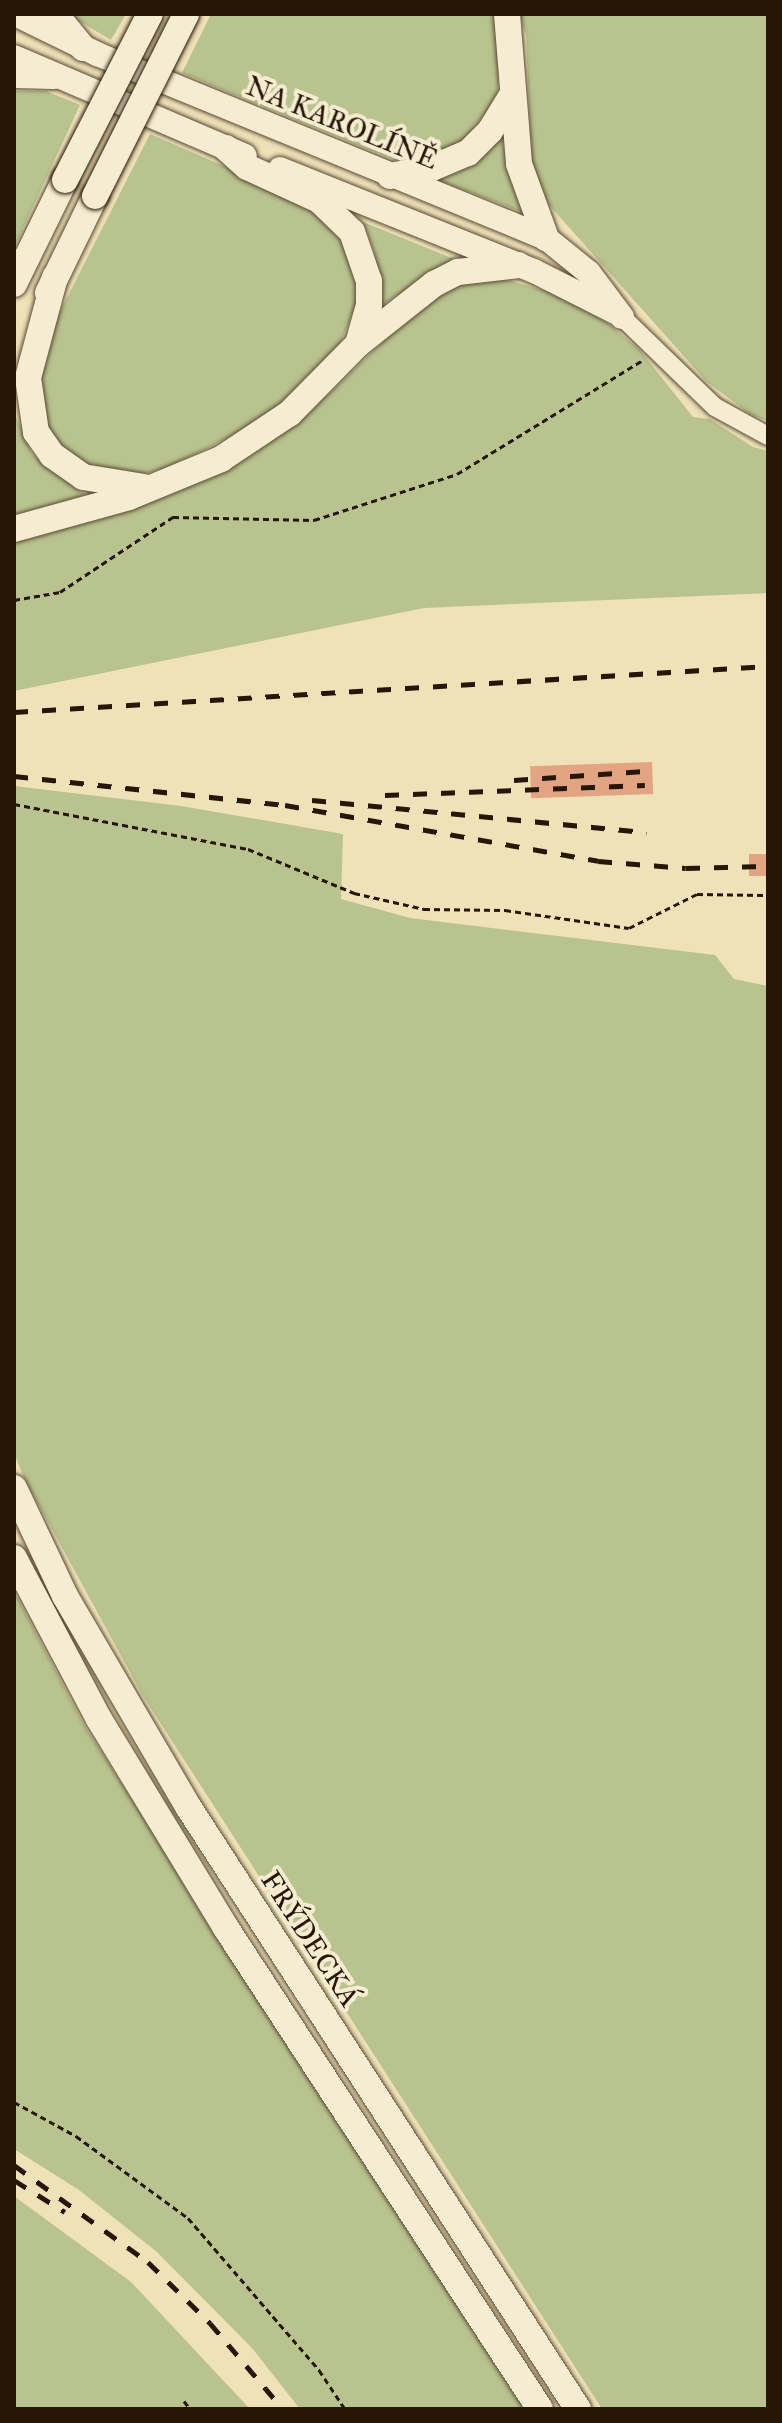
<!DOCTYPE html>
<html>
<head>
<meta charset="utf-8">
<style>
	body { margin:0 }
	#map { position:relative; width:782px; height:2423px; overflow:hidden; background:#efe1b8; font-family:"IM FELL Great Primer",serif }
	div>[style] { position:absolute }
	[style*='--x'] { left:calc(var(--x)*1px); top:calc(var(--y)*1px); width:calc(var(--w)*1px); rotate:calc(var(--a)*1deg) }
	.green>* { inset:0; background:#b9c38f }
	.building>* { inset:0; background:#e2a483; transform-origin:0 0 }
	.path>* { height:3px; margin-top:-1.5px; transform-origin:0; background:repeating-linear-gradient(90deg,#261606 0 6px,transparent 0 10px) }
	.roads { filter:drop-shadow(0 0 2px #584932) drop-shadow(0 0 2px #584932) }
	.minor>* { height:18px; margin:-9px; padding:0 9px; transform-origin:9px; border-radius:9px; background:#f5ecd1 }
	.tertiary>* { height:24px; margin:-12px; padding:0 12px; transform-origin:12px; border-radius:12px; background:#f5ecd1 }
	.secondary>* { height:26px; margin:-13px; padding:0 13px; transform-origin:13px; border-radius:13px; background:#f5ecd1 }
	.rail>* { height:5px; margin-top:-2.5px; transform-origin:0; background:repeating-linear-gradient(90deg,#261606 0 14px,transparent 0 28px) }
	.bridges { filter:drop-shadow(0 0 2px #261606) drop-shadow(0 0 2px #261606) }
	.secondary-bridge>* { height:26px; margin:-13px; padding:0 13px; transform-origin:13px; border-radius:13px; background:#f5ecd1 }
	span { translate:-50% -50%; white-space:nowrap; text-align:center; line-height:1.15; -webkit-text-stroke:8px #f5ecd1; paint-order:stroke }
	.street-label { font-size:28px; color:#261606 }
	.frame { position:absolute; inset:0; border:16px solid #261606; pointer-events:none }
</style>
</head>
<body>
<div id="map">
	<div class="green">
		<i style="clip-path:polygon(67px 14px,126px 14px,111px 40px)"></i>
		<i style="clip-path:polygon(211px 14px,493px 14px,501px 61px,496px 101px,462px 141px,428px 157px,394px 160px,182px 73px)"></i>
		<i style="clip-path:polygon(519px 14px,768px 14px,768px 421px,750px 414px,706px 381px,550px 206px,532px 173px,526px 35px)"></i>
		<i style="clip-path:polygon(14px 91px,46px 91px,80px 105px,14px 248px)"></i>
		<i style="clip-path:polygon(150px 134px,318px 207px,336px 224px,358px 271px,359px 298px,340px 344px,283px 402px,246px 429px,164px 469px,135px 475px,85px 469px,57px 447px,38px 416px,39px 353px)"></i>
		<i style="clip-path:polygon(502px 136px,507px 168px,522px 212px,438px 180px,467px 167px)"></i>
		<i style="clip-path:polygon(363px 222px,454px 259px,383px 304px,374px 250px)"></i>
		<i style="clip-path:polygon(507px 280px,560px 295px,606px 322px,639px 349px,693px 417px,710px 419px,753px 447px,768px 451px,768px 593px,424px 608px,14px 691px,14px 540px,187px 487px,252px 454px,330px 393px,429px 297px,464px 282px)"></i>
		<i style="clip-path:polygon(14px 412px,32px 454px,85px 495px,14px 515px)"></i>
		<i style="clip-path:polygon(14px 786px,181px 806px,343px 834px,341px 899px,410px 918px,715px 955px,734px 979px,768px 986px,768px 2409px,602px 2409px,143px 1696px,24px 1478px,14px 1453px)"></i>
		<i style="clip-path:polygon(14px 1591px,84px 1725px,524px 2409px,300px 2409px,252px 2348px,157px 2252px,79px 2190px,14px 2149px)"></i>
		<i style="clip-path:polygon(14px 2196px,131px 2282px,250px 2409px,14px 2409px)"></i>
	</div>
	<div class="building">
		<i style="left:652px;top:762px;width:32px;height:122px;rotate:88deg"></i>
		<i style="left:768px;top:854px;width:22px;height:19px;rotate:90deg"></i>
	</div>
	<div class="path">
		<i style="--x:14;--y:600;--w:47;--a:-9.9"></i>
		<i style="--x:60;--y:592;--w:136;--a:-33.6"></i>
		<i style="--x:173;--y:517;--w:141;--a:1.2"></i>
		<i style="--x:314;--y:520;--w:150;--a:-17.8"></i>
		<i style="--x:457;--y:474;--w:218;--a:-31.5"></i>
		<i style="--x:14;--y:804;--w:238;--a:10.9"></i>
		<i style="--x:248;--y:849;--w:115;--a:22.5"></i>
		<i style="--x:354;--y:893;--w:72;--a:12.9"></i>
		<i style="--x:424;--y:909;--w:81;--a:0.7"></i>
		<i style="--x:505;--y:910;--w:125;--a:8.3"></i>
		<i style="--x:629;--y:928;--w:76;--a:-26.6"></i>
		<i style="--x:697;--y:894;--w:71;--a:0.8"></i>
		<i style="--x:766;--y:943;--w:2;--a:0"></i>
		<i style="--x:14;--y:2102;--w:71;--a:28.7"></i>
		<i style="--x:76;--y:2136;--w:139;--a:36.2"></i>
		<i style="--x:188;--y:2218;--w:201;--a:49.2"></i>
		<i style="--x:319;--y:2370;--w:47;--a:56.3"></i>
		<i style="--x:184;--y:2401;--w:10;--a:53"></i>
	</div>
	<div class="roads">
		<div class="minor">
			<i style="--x:622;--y:317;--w:129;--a:44.1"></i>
			<i style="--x:715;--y:407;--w:60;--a:28.7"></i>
		</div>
		<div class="tertiary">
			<i style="--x:15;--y:14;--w:91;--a:26"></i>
			<i style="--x:97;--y:54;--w:485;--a:22.3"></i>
			<i style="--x:546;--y:238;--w:55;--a:39.1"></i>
			<i style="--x:589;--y:273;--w:55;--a:53.1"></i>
			<i style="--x:14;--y:57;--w:251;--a:23.2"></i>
			<i style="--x:280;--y:169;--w:274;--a:21.9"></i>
			<i style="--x:534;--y:271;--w:93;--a:26.8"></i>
		</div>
		<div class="secondary">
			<i style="--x:55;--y:14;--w:44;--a:50.5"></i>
			<i style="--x:507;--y:14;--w:150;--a:85.4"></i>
			<i style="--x:519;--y:164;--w:79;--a:70"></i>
			<i style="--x:14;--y:75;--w:40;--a:1.4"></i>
			<i style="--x:226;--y:148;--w:28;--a:42"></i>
			<i style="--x:247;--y:167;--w:79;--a:24.6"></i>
			<i style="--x:319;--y:200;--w:46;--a:44.1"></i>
			<i style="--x:352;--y:232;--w:52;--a:70.9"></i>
			<i style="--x:369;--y:281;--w:24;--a:90"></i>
			<i style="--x:369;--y:305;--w:41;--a:105.8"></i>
			<i style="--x:390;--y:176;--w:43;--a:-10.8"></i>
			<i style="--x:432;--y:168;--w:39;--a:-23"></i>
			<i style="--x:468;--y:153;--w:31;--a:-45"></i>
			<i style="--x:490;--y:131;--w:42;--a:-58.6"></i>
			<i style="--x:55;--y:277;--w:105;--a:105"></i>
			<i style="--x:28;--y:378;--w:55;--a:81.6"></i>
			<i style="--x:36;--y:432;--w:28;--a:55"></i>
			<i style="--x:52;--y:455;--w:38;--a:35"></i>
			<i style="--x:83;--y:477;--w:62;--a:9.3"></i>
			<i style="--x:14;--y:284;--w:116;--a:-63.9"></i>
			<i style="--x:48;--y:293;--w:108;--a:-64.1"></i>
			<i style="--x:14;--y:529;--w:119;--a:-15.5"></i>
			<i style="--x:129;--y:497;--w:100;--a:-22.4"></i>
			<i style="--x:221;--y:459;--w:83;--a:-33.7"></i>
			<i style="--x:290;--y:413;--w:97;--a:-45.4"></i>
			<i style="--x:358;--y:344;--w:97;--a:-38.3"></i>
			<i style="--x:434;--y:284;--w:27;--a:-27"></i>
			<i style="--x:458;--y:272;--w:61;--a:-6.5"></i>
			<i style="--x:14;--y:1488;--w:119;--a:64.7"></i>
			<i style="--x:65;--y:1596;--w:246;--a:59.7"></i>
			<i style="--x:189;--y:1808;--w:716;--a:57.09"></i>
			<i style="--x:14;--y:1558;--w:182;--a:62.2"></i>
			<i style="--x:99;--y:1719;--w:245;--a:58.7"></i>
			<i style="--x:226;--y:1928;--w:574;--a:56.86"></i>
		</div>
	</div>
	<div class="rail">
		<i style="--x:14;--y:712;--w:755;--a:-3.49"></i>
		<i style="--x:14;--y:776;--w:273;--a:6.1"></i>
		<i style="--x:285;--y:805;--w:318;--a:10.1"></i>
		<i style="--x:598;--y:861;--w:88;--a:4.5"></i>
		<i style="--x:686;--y:868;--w:82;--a:-1.4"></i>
		<i style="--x:514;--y:780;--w:131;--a:-3.9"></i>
		<i style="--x:385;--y:795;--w:260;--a:-2.2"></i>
		<i style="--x:312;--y:800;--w:336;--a:5.5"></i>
		<i style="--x:14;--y:2165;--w:165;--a:35.9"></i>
		<i style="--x:148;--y:2262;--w:87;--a:44.5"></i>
		<i style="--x:210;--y:2323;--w:113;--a:49.7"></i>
		<i style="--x:14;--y:2180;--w:60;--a:32.1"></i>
	</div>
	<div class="bridges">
		<div class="secondary-bridge">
			<i style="--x:65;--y:180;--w:186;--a:-62.9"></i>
			<i style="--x:95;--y:196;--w:203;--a:-63.4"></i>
		</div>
	</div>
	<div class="street-label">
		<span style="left:342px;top:123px;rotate:22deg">NA KAROLÍNĚ</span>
		<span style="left:310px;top:1939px;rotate:57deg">FRÝDECKÁ</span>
	</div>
	<div class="frame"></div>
</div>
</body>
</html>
